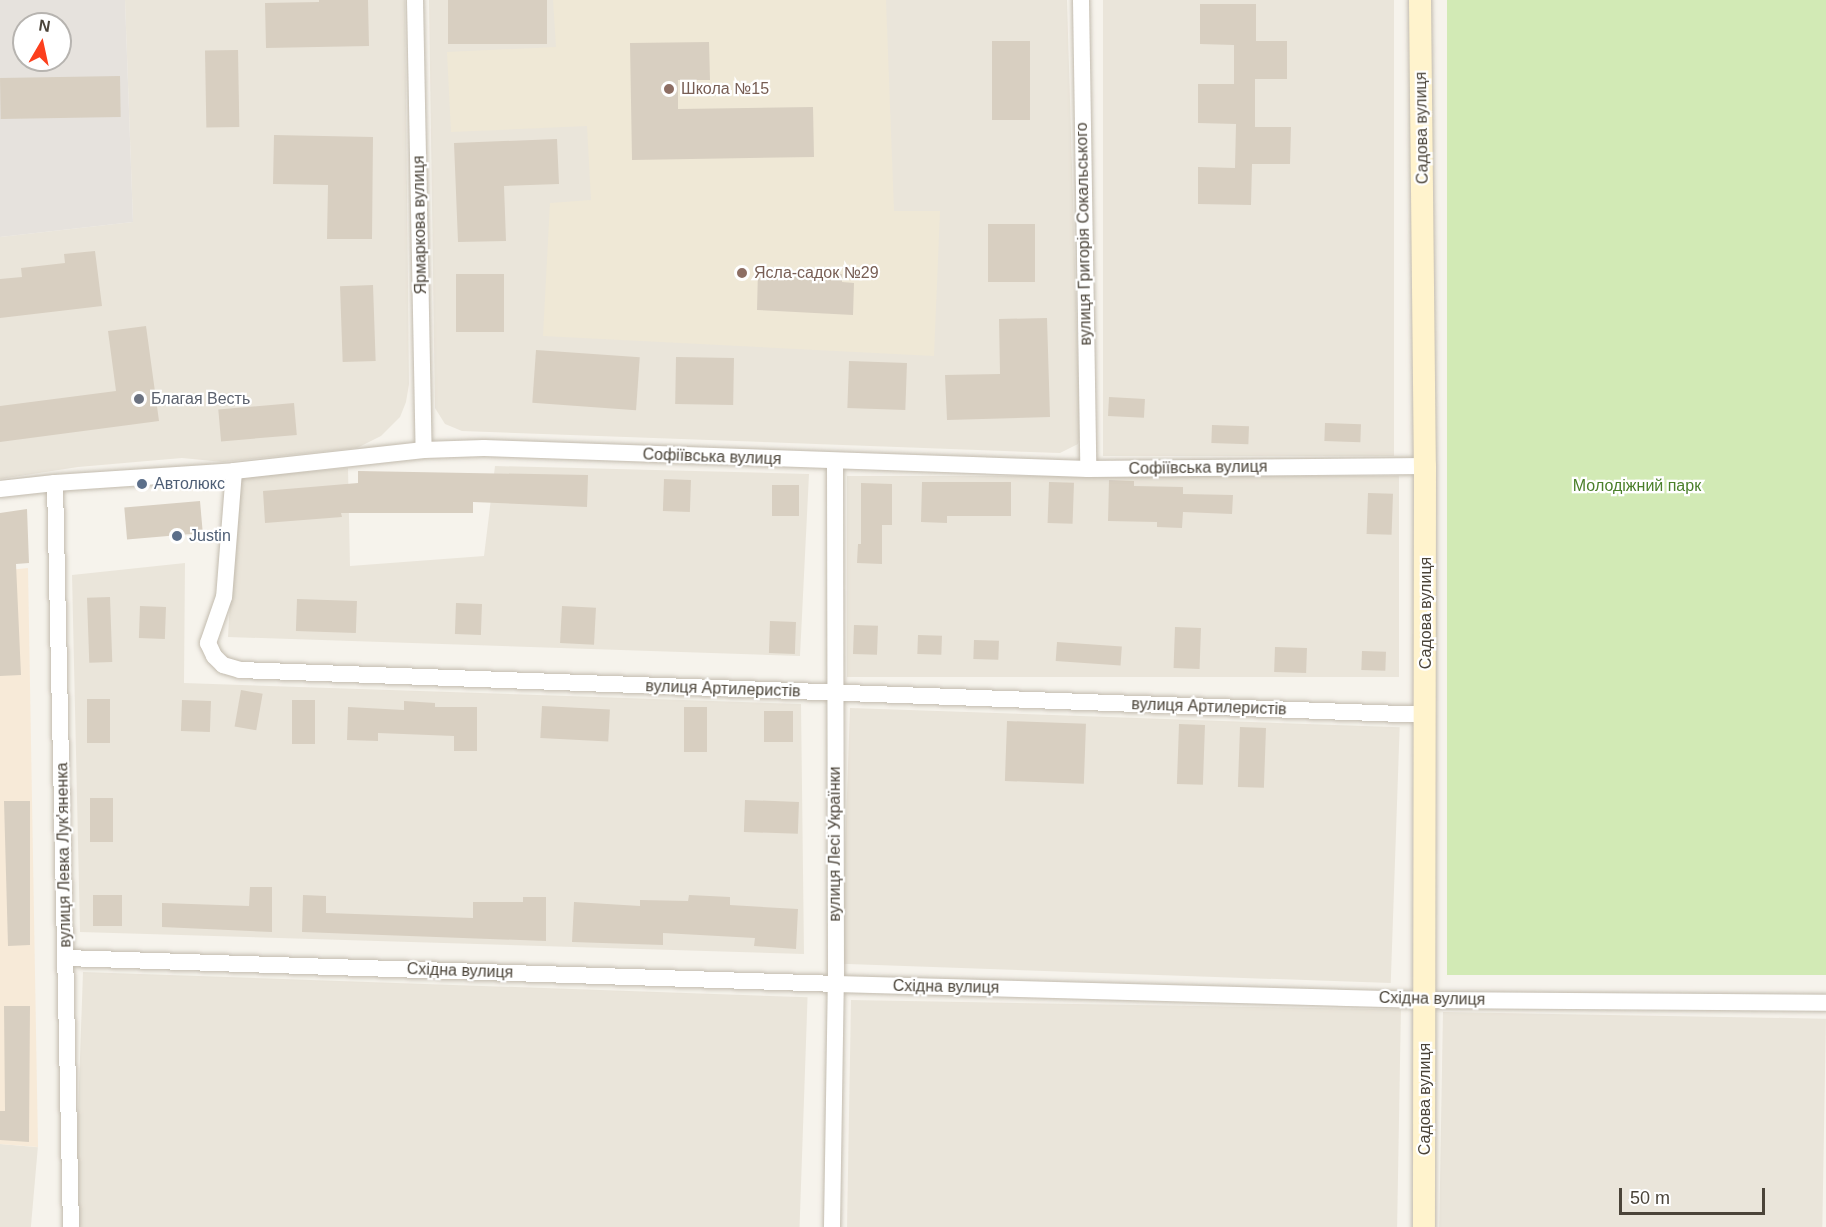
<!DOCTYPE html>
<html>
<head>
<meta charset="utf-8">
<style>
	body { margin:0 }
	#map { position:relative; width:1826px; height:1227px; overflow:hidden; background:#f6f3ec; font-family:Helvetica,sans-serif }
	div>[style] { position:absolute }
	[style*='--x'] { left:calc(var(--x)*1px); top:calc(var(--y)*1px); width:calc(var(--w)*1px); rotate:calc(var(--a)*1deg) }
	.residential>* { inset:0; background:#eae5da; transform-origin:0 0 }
	.commercial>* { inset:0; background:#f7ead8 }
	.industrial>* { inset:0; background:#e6e2dd }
	.education>* { inset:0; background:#efe8d6 }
	.green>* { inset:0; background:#d2eab5; transform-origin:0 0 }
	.building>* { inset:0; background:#d8cfc1; transform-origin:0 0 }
	.roads { filter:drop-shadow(0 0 2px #c2bbae) drop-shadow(0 0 2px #c2bbae) }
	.street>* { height:16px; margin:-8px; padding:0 8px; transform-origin:8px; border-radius:8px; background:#fff }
	.secondary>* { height:22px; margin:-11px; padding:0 11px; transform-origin:11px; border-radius:11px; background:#fff3cd }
	.dots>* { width:16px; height:16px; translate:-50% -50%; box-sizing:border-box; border:3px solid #fff; border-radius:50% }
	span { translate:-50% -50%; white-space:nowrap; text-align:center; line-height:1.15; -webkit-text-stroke:4.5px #fff; paint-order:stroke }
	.education-label { font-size:16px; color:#785e54 }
	.left { translate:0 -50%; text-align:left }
	.street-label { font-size:16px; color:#4b4439 }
	.worship-label { font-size:16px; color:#5b616d }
	.service-label { font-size:16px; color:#4e5e75 }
	.park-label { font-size:16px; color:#4a7f2a }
	.north { position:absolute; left:12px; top:12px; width:60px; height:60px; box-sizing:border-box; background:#fff; border:2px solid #b7b4b0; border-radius:50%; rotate:9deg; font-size:16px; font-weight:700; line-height:24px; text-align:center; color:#4b4439 }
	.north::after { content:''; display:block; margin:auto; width:21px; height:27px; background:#fc3f1d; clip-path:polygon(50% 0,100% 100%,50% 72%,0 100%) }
	.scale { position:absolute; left:1619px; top:1188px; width:146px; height:27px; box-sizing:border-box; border:3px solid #4b4439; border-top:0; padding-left:8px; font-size:18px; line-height:21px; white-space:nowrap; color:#4b4439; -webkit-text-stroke:4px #fff; paint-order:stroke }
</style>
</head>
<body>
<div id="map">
	<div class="residential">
		<i style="clip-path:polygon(125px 0,405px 0,409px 384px,406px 402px,400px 417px,381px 436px,357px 448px,223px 462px,182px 458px,78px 467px,0 479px,0 237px,133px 222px)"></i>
		<i style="clip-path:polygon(429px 0,1067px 0,1080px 435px,1078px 444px,1060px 453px,462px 431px,445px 424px,435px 408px)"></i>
		<i style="left:1103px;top:0;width:291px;height:456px"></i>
		<i style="clip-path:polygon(495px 466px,809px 474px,800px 656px,228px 637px,237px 478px,348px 468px,350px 566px,484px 556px)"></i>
		<i style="left:847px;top:476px;width:552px;height:201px"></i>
		<i style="clip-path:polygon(185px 563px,184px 683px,801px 704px,804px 954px,80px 932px,72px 575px)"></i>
		<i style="left:850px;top:708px;width:550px;height:256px;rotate:2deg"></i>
		<i style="left:83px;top:972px;width:725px;height:255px;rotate:2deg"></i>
		<i style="left:851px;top:1000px;width:550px;height:227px;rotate:1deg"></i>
		<i style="left:1443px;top:1012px;width:383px;height:215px;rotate:1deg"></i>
		<i style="left:0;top:1144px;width:38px;height:83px;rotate:5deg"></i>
	</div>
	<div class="commercial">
		<i style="clip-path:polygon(28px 568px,38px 1147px,0 1144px,0 571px)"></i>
	</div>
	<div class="industrial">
		<i style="clip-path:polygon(evenodd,0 0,125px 0,133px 222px,0 237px,0 0,24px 24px,60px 24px,60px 60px,24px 60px,24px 24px)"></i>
	</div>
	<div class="education">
		<i style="clip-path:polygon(553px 0,886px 0,894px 211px,940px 211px,934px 356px,543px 336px,550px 203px,591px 200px,587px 126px,451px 132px,447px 52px,556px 47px)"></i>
	</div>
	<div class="green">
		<i style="left:1447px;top:0;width:379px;height:975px"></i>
	</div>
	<div class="building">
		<i style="clip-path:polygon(319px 0,368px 0,369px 46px,266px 48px,265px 3px,319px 2px)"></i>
		<i style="left:448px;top:0;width:99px;height:44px"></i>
		<i style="clip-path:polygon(1200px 4px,1256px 4px,1256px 41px,1287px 41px,1287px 79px,1255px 79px,1255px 127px,1291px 127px,1290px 164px,1252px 164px,1251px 205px,1198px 204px,1198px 167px,1235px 168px,1236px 124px,1198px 123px,1198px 84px,1234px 84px,1234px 45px,1200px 44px)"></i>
		<i style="left:992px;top:41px;width:38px;height:79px"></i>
		<i style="clip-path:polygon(709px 42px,710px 80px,678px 80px,678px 109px,813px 107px,814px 157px,632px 160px,630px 43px)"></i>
		<i style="left:238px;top:50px;width:77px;height:33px;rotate:89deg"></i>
		<i style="left:120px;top:76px;width:41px;height:120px;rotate:89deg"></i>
		<i style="clip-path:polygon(274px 135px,373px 137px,372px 239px,327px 239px,328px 185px,273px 184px)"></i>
		<i style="clip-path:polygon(557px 139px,559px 184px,504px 186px,506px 241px,458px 242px,454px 143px)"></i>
		<i style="left:988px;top:224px;width:47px;height:58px"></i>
		<i style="clip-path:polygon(95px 251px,102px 306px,0 318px,0 279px,22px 277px,21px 268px,65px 263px,64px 254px)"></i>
		<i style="clip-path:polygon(758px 270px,842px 274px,842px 282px,854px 283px,853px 315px,757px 310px)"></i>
		<i style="left:504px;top:274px;width:58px;height:48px;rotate:90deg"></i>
		<i style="left:373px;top:285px;width:76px;height:33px;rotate:88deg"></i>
		<i style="clip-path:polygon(1047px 318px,1050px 417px,947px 420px,945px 375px,1000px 374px,999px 319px)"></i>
		<i style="clip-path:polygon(146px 326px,159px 421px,0 442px,0 406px,116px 391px,108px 331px)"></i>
		<i style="left:536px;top:350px;width:104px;height:53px;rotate:4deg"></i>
		<i style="left:676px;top:357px;width:58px;height:47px;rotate:1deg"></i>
		<i style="left:849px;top:361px;width:58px;height:47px;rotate:2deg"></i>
		<i style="left:1109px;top:397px;width:36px;height:19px;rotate:3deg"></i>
		<i style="left:294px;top:403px;width:32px;height:76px;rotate:85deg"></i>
		<i style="left:1325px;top:423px;width:36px;height:18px;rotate:2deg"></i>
		<i style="left:1212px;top:425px;width:37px;height:18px;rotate:2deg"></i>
		<i style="clip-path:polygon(358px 471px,588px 475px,587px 507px,473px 502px,473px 513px,341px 513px,342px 517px,265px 523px,263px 491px,358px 483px)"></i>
		<i style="left:664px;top:479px;width:27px;height:32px;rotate:2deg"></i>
		<i style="clip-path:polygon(1109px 480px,1134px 481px,1134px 486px,1183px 487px,1183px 494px,1233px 495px,1232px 514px,1183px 512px,1182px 528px,1157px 527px,1157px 522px,1108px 521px)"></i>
		<i style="clip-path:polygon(922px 482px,1011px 482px,1011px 516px,947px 516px,947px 523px,921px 522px)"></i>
		<i style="left:1049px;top:482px;width:25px;height:41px;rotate:2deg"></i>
		<i style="clip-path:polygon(861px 483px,892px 484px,892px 525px,882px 525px,882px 564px,857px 563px,858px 544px,861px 544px)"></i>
		<i style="left:772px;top:485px;width:27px;height:31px"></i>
		<i style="left:1368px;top:493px;width:25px;height:41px;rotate:2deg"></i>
		<i style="left:200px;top:501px;width:32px;height:76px;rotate:85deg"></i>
		<i style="clip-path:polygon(27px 509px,29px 563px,16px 564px,21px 675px,0 676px,0 513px)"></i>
		<i style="left:110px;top:597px;width:65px;height:23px;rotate:88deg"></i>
		<i style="left:297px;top:599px;width:60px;height:32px;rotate:2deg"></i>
		<i style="left:456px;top:603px;width:26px;height:31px;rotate:2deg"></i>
		<i style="left:140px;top:606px;width:26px;height:32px;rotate:2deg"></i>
		<i style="left:562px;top:606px;width:34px;height:37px;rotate:3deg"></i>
		<i style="left:770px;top:621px;width:26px;height:32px;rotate:2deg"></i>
		<i style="left:854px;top:625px;width:24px;height:29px;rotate:2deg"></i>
		<i style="left:1175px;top:627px;width:26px;height:41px;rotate:2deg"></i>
		<i style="left:918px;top:635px;width:24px;height:19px;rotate:2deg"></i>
		<i style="left:974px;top:640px;width:25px;height:19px;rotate:2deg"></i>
		<i style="left:1057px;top:642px;width:65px;height:19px;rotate:4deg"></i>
		<i style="left:1275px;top:647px;width:32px;height:25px;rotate:2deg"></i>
		<i style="left:1362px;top:651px;width:24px;height:19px;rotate:2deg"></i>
		<i style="left:241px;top:690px;width:22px;height:37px;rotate:10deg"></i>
		<i style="left:87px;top:699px;width:23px;height:44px"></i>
		<i style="left:182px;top:700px;width:29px;height:31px;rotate:2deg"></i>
		<i style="left:292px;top:700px;width:23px;height:44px"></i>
		<i style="clip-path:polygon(404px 701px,435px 703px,435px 707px,477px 707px,477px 751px,454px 751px,454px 736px,378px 733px,378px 741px,347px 740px,348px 707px,404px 710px)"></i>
		<i style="left:542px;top:706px;width:68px;height:32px;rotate:3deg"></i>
		<i style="left:684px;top:707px;width:23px;height:45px"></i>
		<i style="left:764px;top:711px;width:29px;height:31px"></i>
		<i style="left:1007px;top:721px;width:79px;height:60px;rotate:2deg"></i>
		<i style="left:1179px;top:724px;width:26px;height:60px;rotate:2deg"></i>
		<i style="left:1240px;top:727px;width:26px;height:60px;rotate:2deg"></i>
		<i style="left:90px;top:798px;width:23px;height:44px"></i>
		<i style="left:745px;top:800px;width:54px;height:32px;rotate:2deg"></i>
		<i style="clip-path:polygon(4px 801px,30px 801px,30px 945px,8px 946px)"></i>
		<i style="clip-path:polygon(250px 887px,272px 887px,272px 932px,162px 927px,162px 903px,249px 906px)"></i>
		<i style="left:93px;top:895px;width:29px;height:31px"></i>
		<i style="clip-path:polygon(303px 895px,326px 896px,326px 913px,473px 918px,473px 902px,523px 902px,523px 897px,546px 897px,546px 941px,302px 932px)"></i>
		<i style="clip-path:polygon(689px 895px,730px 897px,730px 905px,798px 909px,796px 949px,754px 946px,755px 938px,663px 933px,663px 945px,572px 942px,574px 902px,640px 906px,640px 900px,688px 901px)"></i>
		<i style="clip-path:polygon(4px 1006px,30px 1006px,29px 1142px,0 1140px,0 1111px,5px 1111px)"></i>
	</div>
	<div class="roads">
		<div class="street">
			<i style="--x:415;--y:0;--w:450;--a:88.9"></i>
			<i style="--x:1081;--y:0;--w:469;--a:89.1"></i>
			<i style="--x:234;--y:471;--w:126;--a:94.5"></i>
			<i style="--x:224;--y:597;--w:49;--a:109.2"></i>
			<i style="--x:208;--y:643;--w:14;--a:65"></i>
			<i style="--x:214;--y:656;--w:13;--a:45"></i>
			<i style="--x:223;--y:665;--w:18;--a:16"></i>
			<i style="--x:240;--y:670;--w:1187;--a:2.17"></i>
			<i style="--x:55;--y:483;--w:744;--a:88.77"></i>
			<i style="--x:0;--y:489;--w:55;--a:-6.2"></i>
			<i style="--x:55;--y:483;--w:179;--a:-3.8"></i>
			<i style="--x:234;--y:471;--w:191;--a:-6.3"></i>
			<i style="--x:424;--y:450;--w:60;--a:-1.9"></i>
			<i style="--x:484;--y:448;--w:604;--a:1.99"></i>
			<i style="--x:1088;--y:469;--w:337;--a:-0.5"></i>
			<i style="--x:66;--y:958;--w:770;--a:1.93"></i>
			<i style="--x:836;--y:984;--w:589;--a:1.56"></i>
			<i style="--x:1425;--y:1000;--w:401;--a:0.4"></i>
			<i style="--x:832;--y:1227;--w:243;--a:-89.1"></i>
			<i style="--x:836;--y:984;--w:523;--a:-90.11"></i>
		</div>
		<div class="secondary">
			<i style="--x:1420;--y:0;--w:466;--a:89.4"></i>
			<i style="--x:1425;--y:466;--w:761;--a:90.08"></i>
		</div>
	</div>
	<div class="dots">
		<i style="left:669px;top:89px;background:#8d6e63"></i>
		<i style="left:742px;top:273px;background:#8d6e63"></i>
		<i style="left:139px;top:399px;background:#6b7280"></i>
		<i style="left:142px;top:484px;background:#5c6f8a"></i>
		<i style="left:177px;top:536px;background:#5c6f8a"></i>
	</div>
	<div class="education-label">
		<span class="left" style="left:681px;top:89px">Школа №15</span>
		<span class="left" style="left:754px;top:273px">Ясла-садок №29</span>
	</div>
	<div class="street-label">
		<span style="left:1422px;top:128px;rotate:-91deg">Садова вулиця</span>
		<span style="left:420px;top:225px;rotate:-91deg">Ярмаркова вулиця</span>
		<span style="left:1084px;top:234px;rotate:-91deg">вулиця Григорія Сокальського</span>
		<span style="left:712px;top:457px;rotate:2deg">Софіївська вулиця</span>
		<span style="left:1198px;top:468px;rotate:-1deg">Софіївська вулиця</span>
		<span style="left:1426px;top:613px;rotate:-90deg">Садова вулиця</span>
		<span style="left:723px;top:689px;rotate:2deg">вулиця Артилеристів</span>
		<span style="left:1209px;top:707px;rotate:2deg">вулиця Артилеристів</span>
		<span style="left:835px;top:844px;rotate:-90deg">вулиця Лесі Українки</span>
		<span style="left:64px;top:855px;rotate:-91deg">вулиця Левка Лук'яненка</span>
		<span style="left:460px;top:971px;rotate:2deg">Східна вулиця</span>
		<span style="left:946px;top:987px;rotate:1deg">Східна вулиця</span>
		<span style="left:1432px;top:999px;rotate:1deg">Східна вулиця</span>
		<span style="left:1425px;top:1099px;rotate:-90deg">Садова вулиця</span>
	</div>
	<div class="worship-label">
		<span class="left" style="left:151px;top:399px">Благая Весть</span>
	</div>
	<div class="service-label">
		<span class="left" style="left:154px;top:484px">Автолюкс</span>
		<span class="left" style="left:189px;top:536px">Justin</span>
	</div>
	<div class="park-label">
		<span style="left:1637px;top:486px">Молодіжний парк</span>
	</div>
	<div class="north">N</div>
	<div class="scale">50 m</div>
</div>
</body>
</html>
